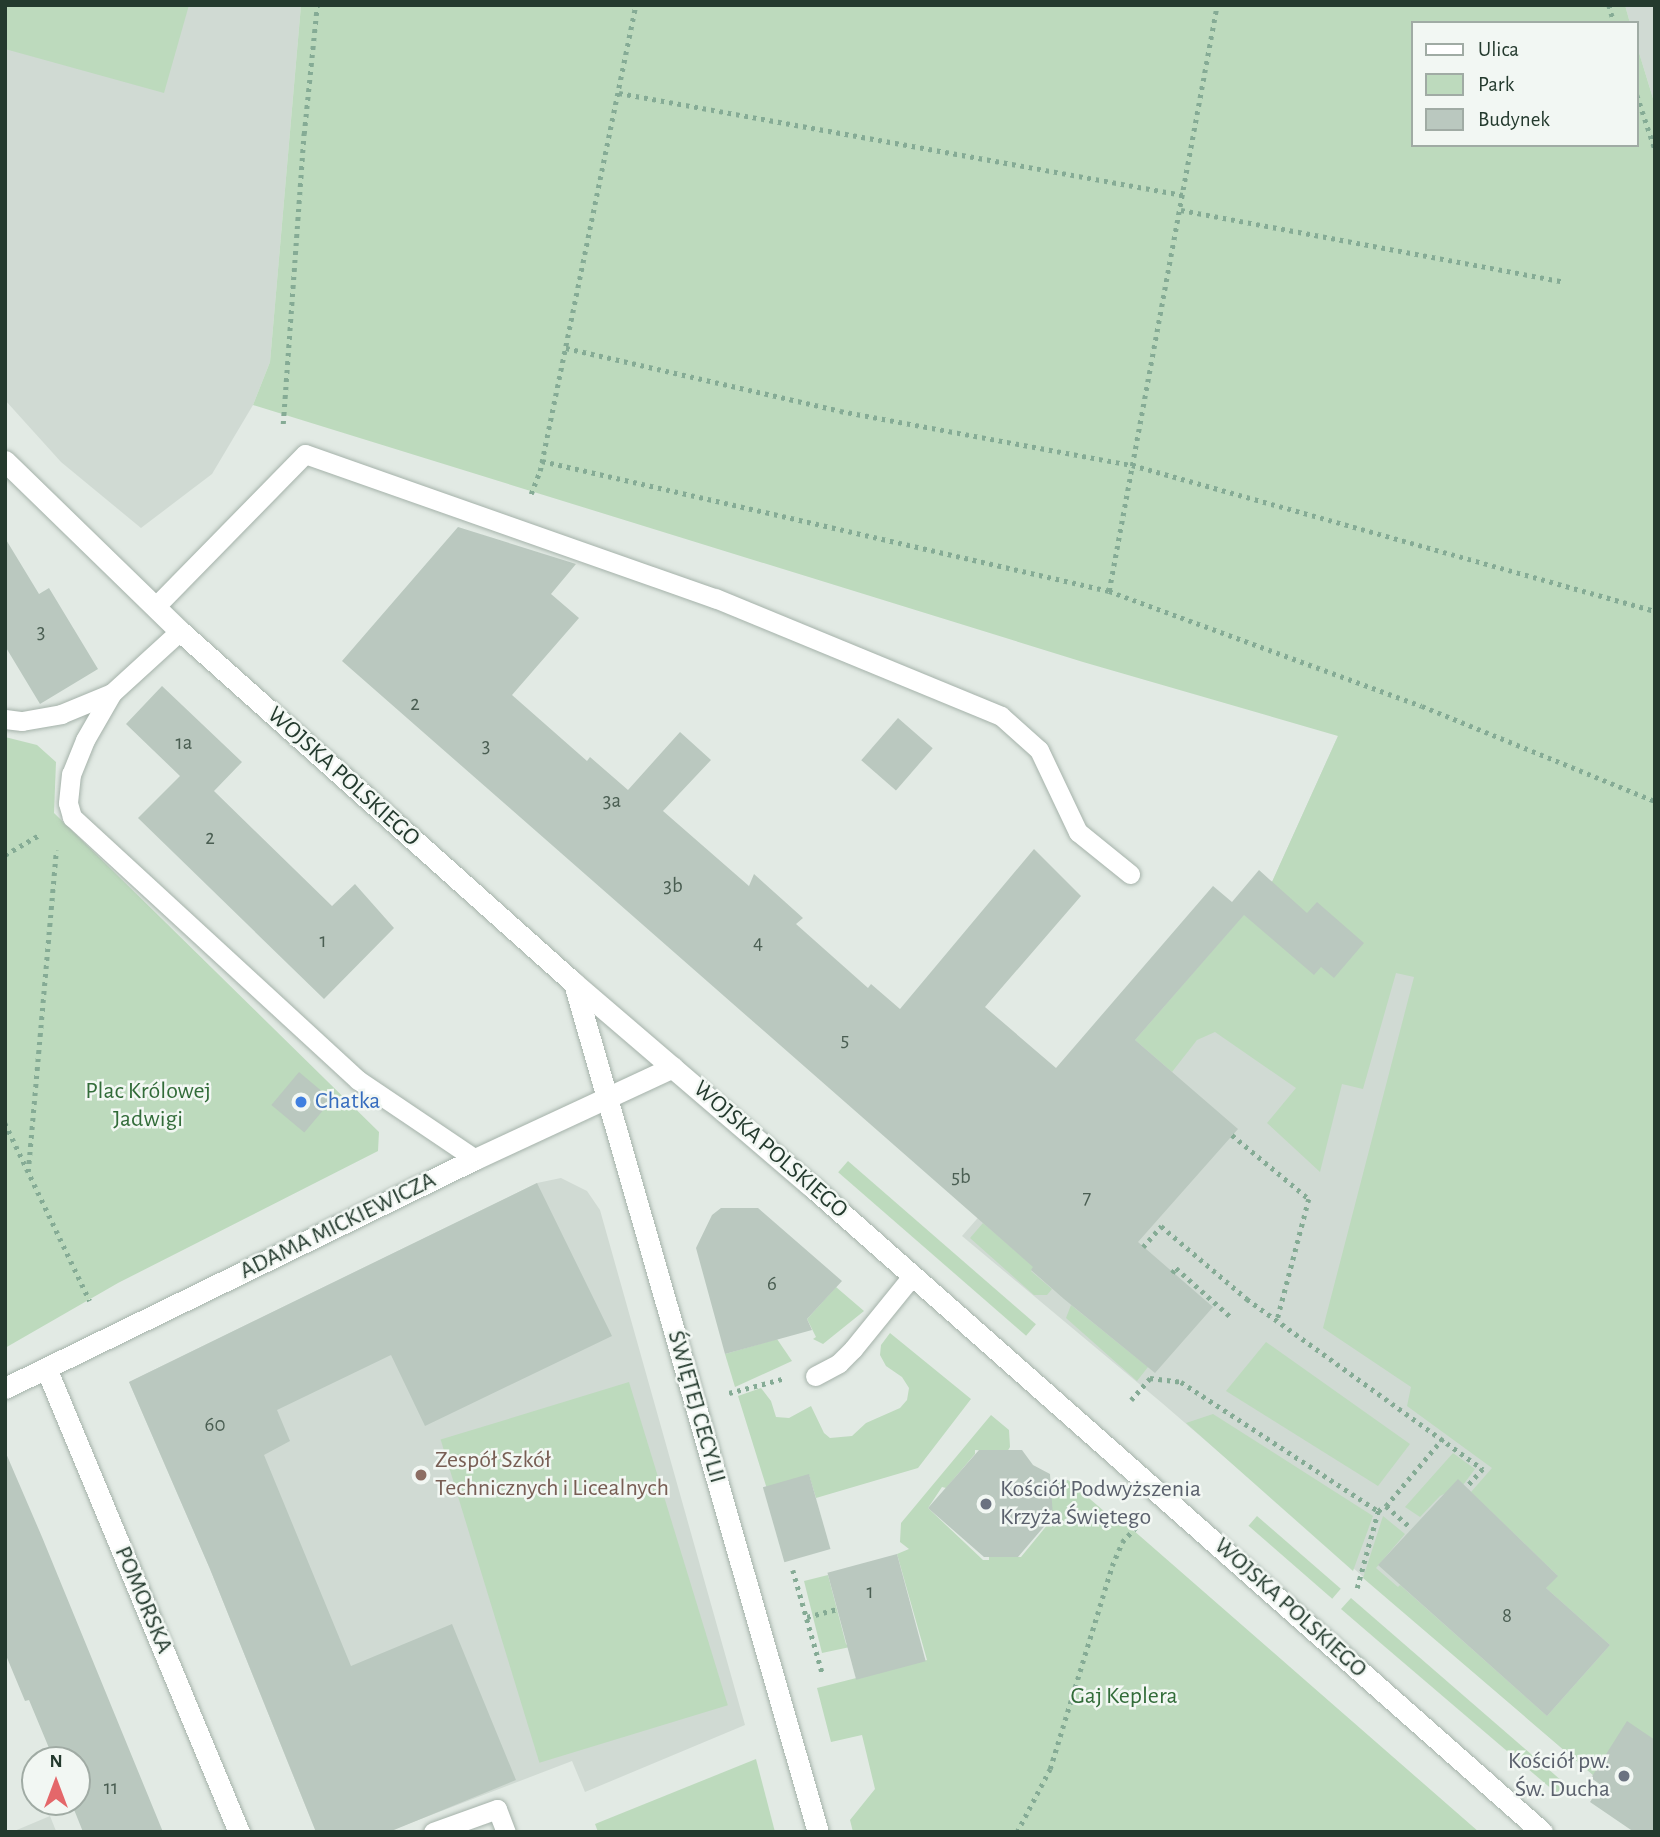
<!DOCTYPE html>
<html>
<head>
<meta charset="utf-8">
<style>
	body { margin:0 }
	#map { position:relative; width:1660px; height:1837px; overflow:hidden; background:#e2eae4; font-family:"Alegreya Sans",sans-serif }
	div>[style] { position:absolute }
	[style*='--x'] { left:calc(var(--x)*1px); top:calc(var(--y)*1px); width:calc(var(--w)*1px); rotate:calc(var(--a)*1deg) }
	.built>* { inset:0; background:#d0dad3 }
	.green>* { inset:0; background:#bddabd; transform-origin:0 0 }
	.building>* { inset:0; background:#bac8bf; transform-origin:0 0 }
	.path>* { height:4.5px; margin-top:-2.25px; transform-origin:0; background:repeating-linear-gradient(90deg,#85ab95 0 3.5px,transparent 0 8.5px) }
	.roads { filter:drop-shadow(0 0 2px #a5b2aa) drop-shadow(0 0 2px #a5b2aa) }
	.service>* { height:19px; margin:-9.5px; padding:0 9.5px; transform-origin:9.5px; border-radius:9.5px; background:#fff }
	.minor>* { height:21px; margin:-10.5px; padding:0 10.5px; transform-origin:10.5px; border-radius:10.5px; background:#fff }
	.dots>* { width:19px; height:19px; translate:-50% -50%; box-sizing:border-box; border:4px solid #f2f7f3; border-radius:50% }
	span { translate:-50% -50%; white-space:nowrap; text-align:center; line-height:1.15; -webkit-text-stroke:5px #f2f7f3; paint-order:stroke }
	.number-label { font-size:21px; color:#4a5e52 }
	.number-label span { -webkit-text-stroke-width:0 }
	.street-label { font-size:24px; color:#243a2e }
	.park-label { font-size:24px; color:#326c39 }
	.shop-label { font-size:24px; color:#366cbe }
	.left { translate:0 -50%; text-align:left }
	.education-label { font-size:24px; color:#785e54 }
	.worship-label { font-size:24px; color:#5b616d }
	.right { translate:-100% -50%; text-align:right }
	.frame { position:absolute; inset:0; border:7px solid #243a2e; pointer-events:none }
	.legend { position:absolute; left:1411px; top:21px; width:228px; height:126px; box-sizing:border-box; background:#f2f7f3; border:2px solid #a0aba4; margin:0; padding:9px 12px; list-style:none; font-size:21px; color:#243a2e }
	.legend li { display:flex; align-items:center; gap:14px; height:35px }
	.legend b { width:35px; border:2px solid #a0aba4 }
	.north { position:absolute; left:21px; top:1746px; width:70px; height:70px; box-sizing:border-box; background:#f2f7f3; border:2px solid #a0aba4; border-radius:50%; rotate:0deg; font-size:19px; font-weight:700; line-height:28px; text-align:center; color:#243a2e }
	.north::after { content:''; display:block; margin:auto; width:24px; height:32px; background:#e4676a; clip-path:polygon(50% 0,100% 100%,50% 72%,0 100%) }
</style>
</head>
<body>
<div id="map">
	<div class="built">
		<i style="clip-path:polygon(5px 5px,301px 5px,270px 362px,253px 405px,212px 474px,141px 528px,61px 462px,5px 400px)"></i>
		<i style="clip-path:polygon(1625px 5px,1655px 5px,1655px 105px,1637px 46px,1637px 23px,1630px 23px)"></i>
		<i style="clip-path:polygon(1338px 736px,1655px 1566px,1593px 1775px,1162px 1403px,962px 1236px,1272px 882px)"></i>
		<i style="clip-path:polygon(561px 1178px,587px 1191px,600px 1210px,745px 1725px,585px 1792px,572px 1761px,387px 1832px,316px 1832px,210px 1569px,129px 1382px,537px 1183px)"></i>
		<i style="clip-path:polygon(50px 1816px,56px 1831px,12px 1832px)"></i>
	</div>
	<div class="green">
		<i style="clip-path:polygon(5px 5px,189px 5px,164px 93px,5px 49px)"></i>
		<i style="clip-path:polygon(301px 5px,1625px 5px,1630px 23px,1413px 23px,1413px 145px,1637px 145px,1637px 46px,1655px 105px,1655px 1740px,1593px 1775px,1363px 1578px,1383px 1516px,1405px 1534px,1376px 1568px,1398px 1587px,1400px 1585px,1547px 1716px,1610px 1645px,1546px 1588px,1557px 1575px,1471px 1492px,1492px 1468px,1407px 1406px,1411px 1387px,1323px 1328px,1414px 977px,1396px 973px,1363px 1089px,1342px 1084px,1320px 1172px,1267px 1123px,1296px 1088px,1215px 1032px,1197px 1040px,1172px 1072px,1135px 1040px,1272px 882px,1338px 736px,1083px 662px,253px 405px,270px 362px)"></i>
		<i style="clip-path:polygon(5px 737px,37px 745px,56px 762px,54px 813px,379px 1132px,378px 1151px,118px 1283px,5px 1348px)"></i>
		<i style="left:848px;top:1161px;width:249px;height:15px;rotate:41deg"></i>
		<i style="clip-path:polygon(983px 1223px,1034px 1267px,1031px 1271px,1052px 1289px,1047px 1295px,1034px 1295px,970px 1238px)"></i>
		<i style="clip-path:polygon(836px 1287px,864px 1311px,823px 1344px,813px 1339px,816px 1337px,807px 1319px)"></i>
		<i style="clip-path:polygon(1071px 1305px,1148px 1367px,1137px 1381px,1066px 1318px)"></i>
		<i style="clip-path:polygon(890px 1333px,971px 1399px,918px 1468px,816px 1498px,809px 1475px,767px 1489px,738px 1396px,761px 1388px,771px 1401px,776px 1417px,789px 1418px,811px 1406px,824px 1433px,830px 1438px,852px 1436px,866px 1423px,900px 1408px,907px 1400px,909px 1388px,902px 1377px,886px 1366px,880px 1355px,881px 1345px)"></i>
		<i style="clip-path:polygon(777px 1339px,792px 1361px,735px 1387px,725px 1354px)"></i>
		<i style="clip-path:polygon(1266px 1342px,1410px 1444px,1378px 1486px,1226px 1391px)"></i>
		<i style="left:629px;top:1382px;width:338px;height:197px;rotate:73deg"></i>
		<i style="clip-path:polygon(1213px 1414px,1373px 1516px,1353px 1571px,1186px 1423px)"></i>
		<i style="clip-path:polygon(991px 1415px,1009px 1430px,1010px 1447px,1007px 1452px,975px 1450px,975px 1454px,946px 1488px,942px 1487px,928px 1508px,983px 1560px,989px 1560px,989px 1555px,1014px 1554px,1015px 1557px,1021px 1557px,1053px 1518px,1053px 1513px,1050px 1512px,1048px 1487px,1052px 1487px,1051px 1483px,1068px 1480px,1105px 1512px,1102px 1517px,1117px 1516px,1479px 1832px,853px 1832px,850px 1820px,875px 1789px,862px 1735px,831px 1742px,817px 1688px,927px 1660px,897px 1554px,909px 1549px,900px 1542px,901px 1523px)"></i>
		<i style="clip-path:polygon(1453px 1453px,1475px 1469px,1463px 1485px,1440px 1496px,1420px 1517px,1405px 1507px)"></i>
		<i style="left:1257px;top:1516px;width:111px;height:13px;rotate:41deg"></i>
		<i style="clip-path:polygon(828px 1575px,846px 1644px,850px 1647px,822px 1653px,804px 1581px)"></i>
		<i style="clip-path:polygon(1351px 1598px,1570px 1788px,1561px 1797px,1377px 1640px,1341px 1609px)"></i>
		<i style="clip-path:polygon(756px 1759px,775px 1832px,598px 1832px,595px 1824px)"></i>
	</div>
	<div class="building">
		<i style="clip-path:polygon(458px 527px,576px 564px,551px 594px,579px 618px,512px 695px,587px 761px,590px 757px,628px 790px,680px 732px,711px 760px,663px 811px,749px 886px,754px 874px,803px 918px,796px 924px,868px 988px,871px 984px,900px 1009px,1034px 849px,1081px 896px,985px 1007px,1056px 1068px,1213px 886px,1232px 902px,1259px 870px,1307px 913px,1317px 902px,1364px 943px,1334px 978px,1321px 967px,1314px 975px,1244px 915px,1135px 1040px,1238px 1129px,1138px 1242px,1213px 1307px,1155px 1373px,1064px 1299px,1031px 1270px,1033px 1267px,342px 661px)"></i>
		<i style="clip-path:polygon(5px 538px,39px 594px,49px 588px,98px 669px,40px 704px,5px 646px)"></i>
		<i style="clip-path:polygon(162px 686px,242px 762px,214px 791px,332px 906px,355px 884px,394px 928px,324px 999px,138px 818px,180px 776px,126px 724px)"></i>
		<i style="left:898px;top:718px;width:46px;height:56px;rotate:41deg"></i>
		<i style="left:299px;top:1072px;width:43px;height:43px;rotate:40deg"></i>
		<i style="clip-path:polygon(537px 1183px,612px 1336px,425px 1426px,391px 1355px,277px 1410px,290px 1441px,264px 1455px,351px 1666px,452px 1624px,516px 1780px,389px 1832px,316px 1832px,210px 1569px,129px 1382px)"></i>
		<i style="clip-path:polygon(721px 1208px,758px 1208px,842px 1281px,807px 1319px,812px 1330px,725px 1354px,696px 1248px,712px 1215px)"></i>
		<i style="clip-path:polygon(979px 1450px,1022px 1450px,1033px 1465px,1050px 1474px,1053px 1516px,1018px 1557px,984px 1557px,928px 1508px)"></i>
		<i style="clip-path:polygon(5px 1451px,42px 1537px,163px 1832px,83px 1832px,71px 1802px,77px 1802px,77px 1760px,54px 1760px,29px 1700px,25px 1701px,5px 1653px)"></i>
		<i style="left:809px;top:1474px;width:78px;height:48px;rotate:74deg"></i>
		<i style="clip-path:polygon(1458px 1479px,1558px 1576px,1546px 1588px,1610px 1645px,1547px 1716px,1378px 1565px)"></i>
		<i style="left:897px;top:1554px;width:111px;height:72px;rotate:75deg"></i>
		<i style="clip-path:polygon(1627px 1721px,1655px 1740px,1655px 1832px,1634px 1832px,1590px 1802px,1601px 1785px,1591px 1778px)"></i>
	</div>
	<div class="path">
		<i style="--x:1609;--y:5;--w:19;--a:74"></i>
		<i style="--x:619;--y:93;--w:573;--a:10.25"></i>
		<i style="--x:1637;--y:95;--w:57;--a:71.6"></i>
		<i style="--x:1181;--y:210;--w:387;--a:10.6"></i>
		<i style="--x:566;--y:348;--w:281;--a:12.9"></i>
		<i style="--x:840;--y:411;--w:297;--a:10.5"></i>
		<i style="--x:1132;--y:465;--w:543;--a:15.6"></i>
		<i style="--x:283;--y:424;--w:291;--a:-85.9"></i>
		<i style="--x:304;--y:134;--w:130;--a:-84.2"></i>
		<i style="--x:542;--y:461;--w:582;--a:12.91"></i>
		<i style="--x:1109;--y:591;--w:333;--a:20.2"></i>
		<i style="--x:1422;--y:706;--w:252;--a:22.2"></i>
		<i style="--x:531;--y:494;--w:25;--a:-69"></i>
		<i style="--x:540;--y:471;--w:476;--a:-78.4"></i>
		<i style="--x:1109;--y:591;--w:596;--a:-79.56"></i>
		<i style="--x:5;--y:855;--w:42;--a:-30.3"></i>
		<i style="--x:5;--y:1123;--w:197;--a:64.5"></i>
		<i style="--x:1232;--y:1135;--w:100;--a:39.7"></i>
		<i style="--x:1309;--y:1199;--w:126;--a:104.7"></i>
		<i style="--x:28;--y:1172;--w:323;--a:-85"></i>
		<i style="--x:1143;--y:1247;--w:28;--a:-49"></i>
		<i style="--x:1161;--y:1226;--w:113;--a:40.3"></i>
		<i style="--x:1247;--y:1299;--w:291;--a:35.8"></i>
		<i style="--x:1483;--y:1469;--w:25;--a:132"></i>
		<i style="--x:1172;--y:1273;--w:6;--a:-51"></i>
		<i style="--x:1176;--y:1268;--w:75;--a:41.8"></i>
		<i style="--x:729;--y:1393;--w:55;--a:-14.8"></i>
		<i style="--x:1131;--y:1400;--w:29;--a:-49"></i>
		<i style="--x:1150;--y:1378;--w:31;--a:7"></i>
		<i style="--x:1181;--y:1382;--w:235;--a:33.2"></i>
		<i style="--x:1378;--y:1511;--w:9;--a:-32"></i>
		<i style="--x:1386;--y:1506;--w:89;--a:-50"></i>
		<i style="--x:1386;--y:1506;--w:33;--a:41"></i>
		<i style="--x:793;--y:1570;--w:106;--a:74.1"></i>
		<i style="--x:1357;--y:1588;--w:80;--a:-74.7"></i>
		<i style="--x:807;--y:1617;--w:31;--a:-15"></i>
		<i style="--x:1017;--y:1832;--w:71;--a:-62.4"></i>
		<i style="--x:1050;--y:1769;--w:212;--a:-73"></i>
		<i style="--x:1112;--y:1566;--w:26;--a:-67"></i>
		<i style="--x:1122;--y:1542;--w:23;--a:-47"></i>
	</div>
	<div class="roads">
		<div class="service">
			<i style="--x:155;--y:607;--w:214;--a:-45.6"></i>
			<i style="--x:305;--y:454;--w:435;--a:19.4"></i>
			<i style="--x:715;--y:598;--w:309;--a:22.4"></i>
			<i style="--x:1001;--y:716;--w:51;--a:41.8"></i>
			<i style="--x:1039;--y:750;--w:91;--a:64.6"></i>
			<i style="--x:1078;--y:832;--w:67;--a:38.9"></i>
			<i style="--x:112;--y:693;--w:54;--a:119.9"></i>
			<i style="--x:85;--y:740;--w:37;--a:112"></i>
			<i style="--x:71;--y:774;--w:29;--a:96"></i>
			<i style="--x:68;--y:803;--w:15;--a:74"></i>
			<i style="--x:72;--y:817;--w:389;--a:42.6"></i>
			<i style="--x:358;--y:1080;--w:141;--a:34"></i>
			<i style="--x:5;--y:719;--w:17;--a:7"></i>
			<i style="--x:22;--y:721;--w:40;--a:-10"></i>
			<i style="--x:61;--y:714;--w:55;--a:-22.4"></i>
			<i style="--x:112;--y:693;--w:92;--a:-42.4"></i>
			<i style="--x:815;--y:1376;--w:27;--a:-28"></i>
			<i style="--x:839;--y:1363;--w:20;--a:-45"></i>
			<i style="--x:853;--y:1349;--w:95;--a:-51"></i>
			<i style="--x:433;--y:1832;--w:68;--a:-19.8"></i>
			<i style="--x:497;--y:1809;--w:25;--a:69"></i>
		</div>
		<div class="minor">
			<i style="--x:5;--y:461;--w:244;--a:44.2"></i>
			<i style="--x:180;--y:631;--w:528;--a:41.78"></i>
			<i style="--x:574;--y:983;--w:311;--a:40.6"></i>
			<i style="--x:810;--y:1185;--w:977;--a:41.47"></i>
			<i style="--x:574;--y:983;--w:883;--a:73.97"></i>
			<i style="--x:46;--y:1368;--w:503;--a:67.42"></i>
			<i style="--x:5;--y:1388;--w:523;--a:-25.98"></i>
			<i style="--x:475;--y:1159;--w:218;--a:-24.9"></i>
		</div>
	</div>
	<div class="dots">
		<i style="left:301px;top:1102px;background:#3f7fe0"></i>
		<i style="left:421px;top:1475px;background:#8d6e63"></i>
		<i style="left:986px;top:1504px;background:#6b7280"></i>
		<i style="left:1624px;top:1776px;background:#6b7280"></i>
	</div>
	<div class="number-label">
		<span style="left:41px;top:632px">3</span>
		<span style="left:415px;top:704px">2</span>
		<span style="left:184px;top:743px">1a</span>
		<span style="left:486px;top:746px">3</span>
		<span style="left:612px;top:801px">3a</span>
		<span style="left:210px;top:838px">2</span>
		<span style="left:673px;top:886px">3b</span>
		<span style="left:323px;top:941px">1</span>
		<span style="left:758px;top:943px">4</span>
		<span style="left:845px;top:1040px">5</span>
		<span style="left:961px;top:1177px">5b</span>
		<span style="left:1087px;top:1198px">7</span>
		<span style="left:772px;top:1284px">6</span>
		<span style="left:215px;top:1425px">60</span>
		<span style="left:870px;top:1592px">1</span>
		<span style="left:1507px;top:1616px">8</span>
		<span style="left:111px;top:1788px">11</span>
	</div>
	<div class="street-label">
		<span style="left:343px;top:777px;rotate:42deg">WOJSKA POLSKIEGO</span>
		<span style="left:770px;top:1150px;rotate:41deg">WOJSKA POLSKIEGO</span>
		<span style="left:338px;top:1226px;rotate:-26deg">ADAMA MICKIEWICZA</span>
		<span style="left:696px;top:1407px;rotate:74deg">ŚWIĘTEJ CECYLII</span>
		<span style="left:143px;top:1600px;rotate:67deg">POMORSKA</span>
		<span style="left:1290px;top:1608px;rotate:42deg">WOJSKA POLSKIEGO</span>
	</div>
	<div class="park-label">
		<span style="left:148px;top:1106px">Plac Królowej<br>Jadwigi</span>
		<span style="left:1124px;top:1697px">Gaj Keplera</span>
	</div>
	<div class="shop-label">
		<span class="left" style="left:315px;top:1102px">Chatka</span>
	</div>
	<div class="education-label">
		<span class="left" style="left:435px;top:1475px">Zespół Szkół<br>Technicznych i Licealnych</span>
	</div>
	<div class="worship-label">
		<span class="left" style="left:1000px;top:1504px">Kościół Podwyższenia<br>Krzyża Świętego</span>
		<span class="right" style="left:1610px;top:1776px">Kościół pw.<br>Św. Ducha</span>
	</div>
	<div class="frame"></div>
	<ul class="legend">
	<li><b style="height:9px;background:#fff"></b>Ulica</li>
	<li><b style="height:19px;background:#bddabd"></b>Park</li>
	<li><b style="height:19px;background:#bac8bf"></b>Budynek</li>
	</ul>
	<div class="north">N</div>
</div>
</body>
</html>
